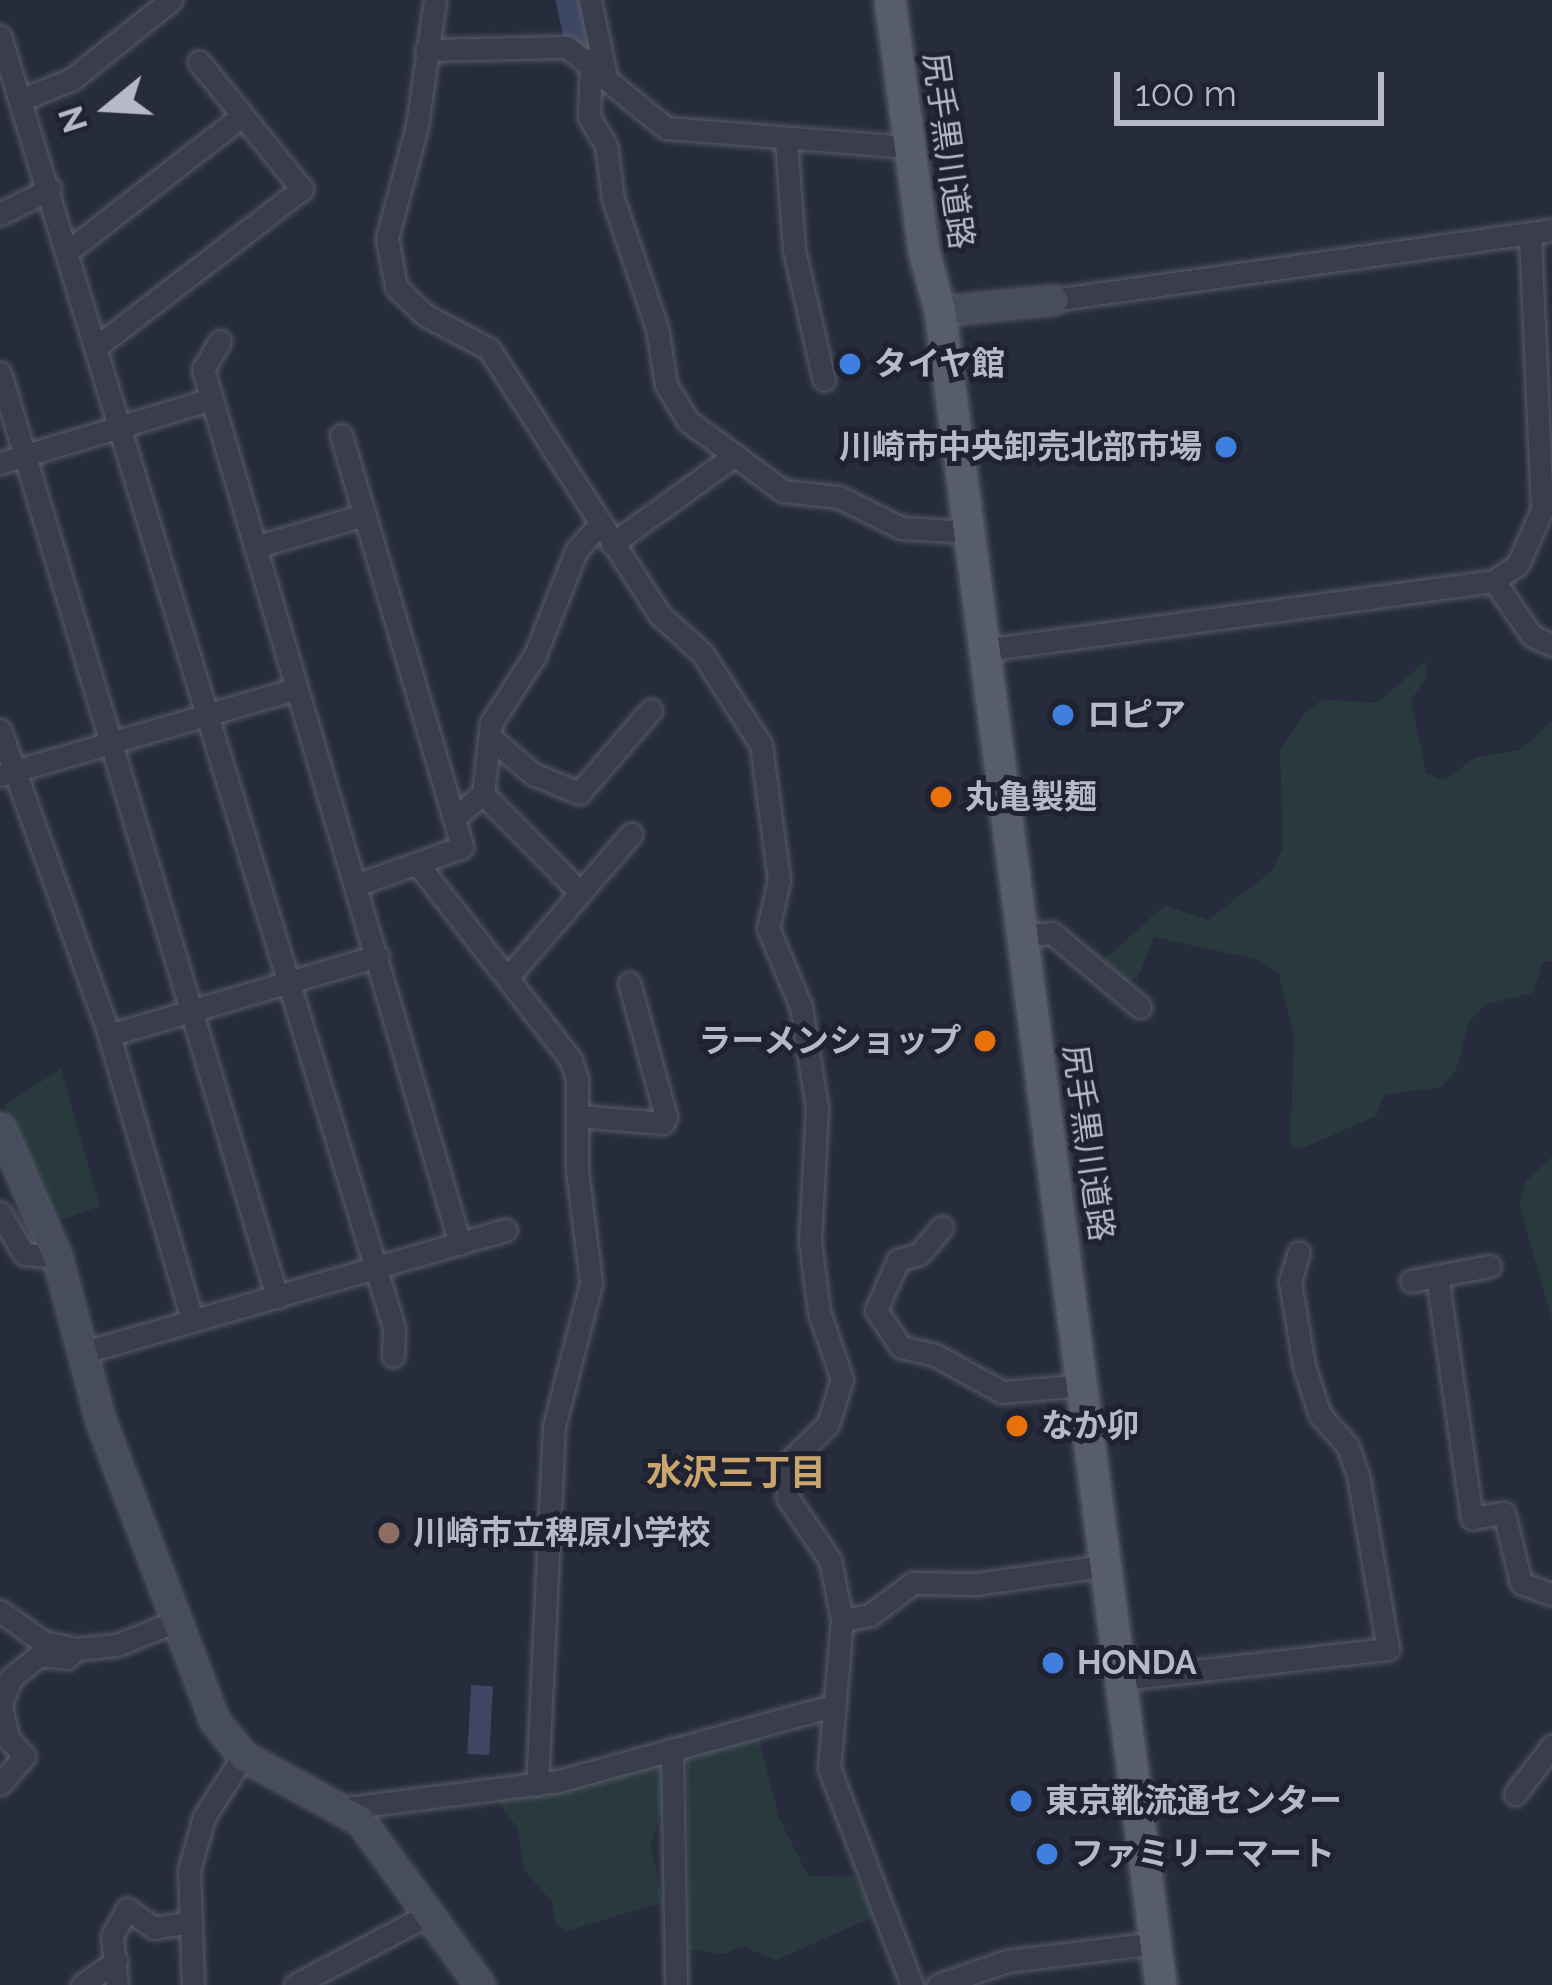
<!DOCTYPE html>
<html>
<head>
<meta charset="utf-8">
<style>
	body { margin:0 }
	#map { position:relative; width:1552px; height:1985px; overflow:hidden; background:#262c3b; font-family:Raleway,"Noto Sans JP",sans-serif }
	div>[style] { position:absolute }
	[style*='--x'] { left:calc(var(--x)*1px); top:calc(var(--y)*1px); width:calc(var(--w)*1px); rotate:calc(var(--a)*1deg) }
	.green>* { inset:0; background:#29393d }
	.water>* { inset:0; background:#3d4662; transform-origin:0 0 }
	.river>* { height:33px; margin:-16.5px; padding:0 16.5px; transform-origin:16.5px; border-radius:16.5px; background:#3d4662 }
	.roads { filter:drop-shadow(0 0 3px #585c6a) drop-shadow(0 0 3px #585c6a) }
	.street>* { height:21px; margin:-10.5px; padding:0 10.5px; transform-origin:10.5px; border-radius:10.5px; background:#3a3e4c }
	.secondary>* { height:27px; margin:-13.5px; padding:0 13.5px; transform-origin:13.5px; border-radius:13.5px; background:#484d5e }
	.primary>* { height:30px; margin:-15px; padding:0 15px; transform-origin:15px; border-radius:15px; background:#585d6c }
	.dots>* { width:33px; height:33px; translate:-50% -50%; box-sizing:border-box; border:6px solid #1f2331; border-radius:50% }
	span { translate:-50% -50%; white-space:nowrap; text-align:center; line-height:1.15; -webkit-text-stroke:10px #1f2331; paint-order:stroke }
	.street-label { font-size:33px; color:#b6b9c7 }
	.poi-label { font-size:33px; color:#b6b9c7; font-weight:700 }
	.left { translate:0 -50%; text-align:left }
	.right { translate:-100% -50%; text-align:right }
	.neighbourhood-label { font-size:36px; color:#caa66d; font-weight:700 }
	.north { position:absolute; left:48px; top:48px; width:120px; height:120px; -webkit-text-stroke:9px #1f2331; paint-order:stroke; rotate:252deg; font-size:33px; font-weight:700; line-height:48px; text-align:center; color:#b6b9c7 }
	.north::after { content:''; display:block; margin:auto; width:42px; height:54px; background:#b6b9c7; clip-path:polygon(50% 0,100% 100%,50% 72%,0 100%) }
	.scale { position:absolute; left:1114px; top:72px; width:270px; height:54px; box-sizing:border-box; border:6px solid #b6b9c7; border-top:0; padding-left:15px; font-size:36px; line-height:42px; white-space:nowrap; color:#b6b9c7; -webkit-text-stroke:9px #1f2331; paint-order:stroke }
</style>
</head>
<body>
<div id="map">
	<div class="green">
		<i style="clip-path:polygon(1426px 661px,1427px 676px,1411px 700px,1426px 773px,1444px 780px,1476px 757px,1520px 750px,1552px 721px,1552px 961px,1543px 961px,1533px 993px,1486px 1004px,1469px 1022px,1456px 1070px,1442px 1087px,1384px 1095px,1376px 1116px,1301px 1149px,1290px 1146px,1294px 1038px,1279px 975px,1259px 960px,1154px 937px,1138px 978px,1126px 983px,1105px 959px,1165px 905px,1208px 920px,1272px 871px,1283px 847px,1280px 751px,1305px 713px,1323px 699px,1376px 703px)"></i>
		<i style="clip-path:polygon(61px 1069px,100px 1206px,55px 1222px,4px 1105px)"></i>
		<i style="clip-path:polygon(1552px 1157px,1552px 1320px,1519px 1204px,1526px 1181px)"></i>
		<i style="clip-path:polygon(758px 1737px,780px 1820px,808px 1876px,853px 1875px,878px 1915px,776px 1960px,742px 1946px,725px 1954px,690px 1950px,687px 1758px)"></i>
		<i style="clip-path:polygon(654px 1764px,662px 1768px,663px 1804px,651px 1845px,663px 1902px,567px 1931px,555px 1924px,552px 1902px,524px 1870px,518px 1829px,498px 1801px)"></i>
	</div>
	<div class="water">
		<i style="left:471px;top:1685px;width:22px;height:69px;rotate:3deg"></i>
	</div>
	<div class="river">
		<i style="--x:572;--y:0;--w:40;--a:78"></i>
	</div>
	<div class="roads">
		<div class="street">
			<i style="--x:435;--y:0;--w:127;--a:98.1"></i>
			<i style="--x:417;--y:126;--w:116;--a:105"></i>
			<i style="--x:387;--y:238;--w:50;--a:79.6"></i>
			<i style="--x:396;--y:287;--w:40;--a:44"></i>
			<i style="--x:425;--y:315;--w:72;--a:28"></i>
			<i style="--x:489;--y:349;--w:316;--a:57.3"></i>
			<i style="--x:660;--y:615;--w:57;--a:42.1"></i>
			<i style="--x:702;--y:653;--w:109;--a:57.3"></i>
			<i style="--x:761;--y:745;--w:136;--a:82.4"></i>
			<i style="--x:779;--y:880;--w:49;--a:102.9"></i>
			<i style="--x:768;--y:928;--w:86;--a:67.3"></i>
			<i style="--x:801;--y:1007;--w:102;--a:81"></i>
			<i style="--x:817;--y:1108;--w:133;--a:93"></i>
			<i style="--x:810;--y:1241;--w:72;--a:82.8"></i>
			<i style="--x:819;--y:1312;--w:71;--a:71.1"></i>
			<i style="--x:842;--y:1379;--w:47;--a:107.3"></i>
			<i style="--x:828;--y:1424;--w:50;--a:135.8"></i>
			<i style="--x:792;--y:1459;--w:38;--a:97"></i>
			<i style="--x:787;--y:1497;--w:76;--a:55.7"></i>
			<i style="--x:830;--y:1560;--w:61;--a:78.7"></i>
			<i style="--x:842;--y:1620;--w:149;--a:95"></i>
			<i style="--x:829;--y:1768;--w:232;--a:69.1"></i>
			<i style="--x:590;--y:0;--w:73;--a:78.1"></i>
			<i style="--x:0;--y:36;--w:1351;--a:73.04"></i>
			<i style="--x:394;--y:1328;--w:28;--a:92"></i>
			<i style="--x:426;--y:50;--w:141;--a:-1.2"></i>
			<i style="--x:567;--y:47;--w:128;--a:39.3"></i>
			<i style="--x:666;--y:128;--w:244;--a:4.5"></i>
			<i style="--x:591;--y:59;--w:58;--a:92"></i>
			<i style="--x:589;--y:117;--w:33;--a:59"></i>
			<i style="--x:606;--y:145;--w:54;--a:82.6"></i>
			<i style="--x:613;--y:199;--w:136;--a:71.2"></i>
			<i style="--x:657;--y:328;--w:58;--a:81"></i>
			<i style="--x:666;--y:385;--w:42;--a:58.6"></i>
			<i style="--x:688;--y:421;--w:118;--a:36.4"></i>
			<i style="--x:783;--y:491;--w:56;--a:6.1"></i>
			<i style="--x:839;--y:497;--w:69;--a:26.6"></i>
			<i style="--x:901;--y:528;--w:67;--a:3.4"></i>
			<i style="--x:21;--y:100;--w:55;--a:-22.4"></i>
			<i style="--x:72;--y:79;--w:127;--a:-38.6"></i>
			<i style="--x:786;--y:141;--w:109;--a:85.8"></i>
			<i style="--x:794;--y:250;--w:133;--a:77"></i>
			<i style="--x:0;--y:214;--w:56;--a:-26.6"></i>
			<i style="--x:68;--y:251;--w:220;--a:-37.8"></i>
			<i style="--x:1053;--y:300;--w:504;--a:-7.99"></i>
			<i style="--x:220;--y:341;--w:33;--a:121"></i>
			<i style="--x:203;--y:369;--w:912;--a:73.63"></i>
			<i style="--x:96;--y:347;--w:260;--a:-37.5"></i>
			<i style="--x:302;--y:189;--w:164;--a:-129"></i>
			<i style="--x:0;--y:373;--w:965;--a:73.31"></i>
			<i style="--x:341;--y:435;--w:429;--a:73.6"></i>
			<i style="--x:462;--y:847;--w:113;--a:160.3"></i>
			<i style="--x:0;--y:463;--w:221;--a:-16.8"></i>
			<i style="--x:612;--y:544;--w:152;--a:-35.9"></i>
			<i style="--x:255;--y:547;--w:114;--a:-16.4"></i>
			<i style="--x:1494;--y:581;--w:67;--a:55.4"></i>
			<i style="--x:1532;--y:636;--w:22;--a:24"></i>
			<i style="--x:984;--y:650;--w:515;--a:-7.7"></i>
			<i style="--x:1494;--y:581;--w:29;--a:-35"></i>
			<i style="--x:1518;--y:564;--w:59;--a:-66"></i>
			<i style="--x:1542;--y:510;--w:277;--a:-92.5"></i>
			<i style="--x:0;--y:730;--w:324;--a:70.3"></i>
			<i style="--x:109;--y:1035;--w:296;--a:73.7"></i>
			<i style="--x:492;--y:739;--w:54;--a:40.5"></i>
			<i style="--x:533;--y:774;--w:50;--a:22.4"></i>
			<i style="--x:579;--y:793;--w:110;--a:-49.1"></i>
			<i style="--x:1;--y:775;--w:307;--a:-16.3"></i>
			<i style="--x:483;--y:794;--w:136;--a:45.3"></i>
			<i style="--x:454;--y:818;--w:38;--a:-40"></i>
			<i style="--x:483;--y:794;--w:71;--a:-83.6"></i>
			<i style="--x:491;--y:723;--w:81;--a:-57.1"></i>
			<i style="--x:535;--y:655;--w:112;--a:-68.5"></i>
			<i style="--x:576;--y:551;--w:38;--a:-49"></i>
			<i style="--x:419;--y:866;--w:246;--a:51.9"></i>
			<i style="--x:571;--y:1060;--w:21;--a:73"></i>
			<i style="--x:577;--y:1080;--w:90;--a:90"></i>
			<i style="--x:577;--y:1170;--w:114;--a:82.9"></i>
			<i style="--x:591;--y:1283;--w:148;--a:104.5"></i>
			<i style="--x:554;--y:1426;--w:359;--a:92.7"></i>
			<i style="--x:1022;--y:936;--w:30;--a:-6"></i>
			<i style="--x:1052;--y:933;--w:115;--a:40.1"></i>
			<i style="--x:508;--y:977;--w:189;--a:-49.3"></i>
			<i style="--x:109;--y:1035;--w:280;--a:-16.4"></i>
			<i style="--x:578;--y:1116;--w:85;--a:4.7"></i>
			<i style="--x:663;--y:1123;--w:7;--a:-63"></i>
			<i style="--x:666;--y:1117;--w:139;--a:-105.4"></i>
			<i style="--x:0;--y:1213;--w:48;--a:59.7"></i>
			<i style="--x:24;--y:1254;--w:33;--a:5"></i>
			<i style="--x:942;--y:1227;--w:35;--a:130"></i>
			<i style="--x:919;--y:1254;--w:22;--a:164"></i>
			<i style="--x:898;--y:1260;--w:55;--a:113.7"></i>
			<i style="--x:876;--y:1310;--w:45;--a:56"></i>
			<i style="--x:901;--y:1347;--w:35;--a:13"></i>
			<i style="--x:935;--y:1355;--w:77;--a:28.9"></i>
			<i style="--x:1002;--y:1392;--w:84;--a:-4.8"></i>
			<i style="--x:1437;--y:1276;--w:245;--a:81.8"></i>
			<i style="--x:1472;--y:1518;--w:32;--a:-9"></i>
			<i style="--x:1504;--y:1513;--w:72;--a:76.3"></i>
			<i style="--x:1521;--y:1583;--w:33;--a:20"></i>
			<i style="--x:1411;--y:1281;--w:80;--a:-10.8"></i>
			<i style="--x:85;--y:1352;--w:438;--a:-16.2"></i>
			<i style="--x:0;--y:1611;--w:53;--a:35.8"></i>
			<i style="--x:43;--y:1642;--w:34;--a:12"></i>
			<i style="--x:76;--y:1649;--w:41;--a:-5.6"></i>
			<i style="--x:117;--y:1645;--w:65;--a:-21.8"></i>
			<i style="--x:842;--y:1620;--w:28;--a:-10"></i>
			<i style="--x:870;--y:1615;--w:54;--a:-36.7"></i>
			<i style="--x:913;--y:1583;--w:63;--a:0.9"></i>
			<i style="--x:976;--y:1584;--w:134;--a:-8.1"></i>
			<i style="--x:1124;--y:1679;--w:266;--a:-6.5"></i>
			<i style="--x:1388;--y:1649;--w:177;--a:-99.8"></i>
			<i style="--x:1358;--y:1475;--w:32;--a:-110"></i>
			<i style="--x:1347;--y:1445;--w:40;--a:-132"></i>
			<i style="--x:1320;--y:1415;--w:52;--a:-108.1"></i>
			<i style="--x:1304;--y:1366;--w:86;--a:-99.4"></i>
			<i style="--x:1290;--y:1281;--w:30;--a:-73"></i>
			<i style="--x:672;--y:1749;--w:236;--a:89"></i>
			<i style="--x:0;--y:1784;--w:37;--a:-49"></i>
			<i style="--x:24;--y:1756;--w:24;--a:-132"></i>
			<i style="--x:8;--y:1738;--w:35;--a:-102"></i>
			<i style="--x:1;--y:1704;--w:28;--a:-69"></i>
			<i style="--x:11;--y:1678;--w:36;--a:-39"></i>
			<i style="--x:39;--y:1655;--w:28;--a:6"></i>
			<i style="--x:67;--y:1658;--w:13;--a:-45"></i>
			<i style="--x:1515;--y:1794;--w:61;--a:-52.4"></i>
			<i style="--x:345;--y:1808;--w:215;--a:-7.2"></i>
			<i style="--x:558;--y:1781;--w:287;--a:-15.3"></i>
			<i style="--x:82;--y:1985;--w:42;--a:-35.2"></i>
			<i style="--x:117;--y:1985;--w:49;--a:-95.8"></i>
			<i style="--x:112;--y:1936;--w:31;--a:-61"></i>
			<i style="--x:127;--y:1909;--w:33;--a:35"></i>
			<i style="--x:154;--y:1928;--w:31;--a:-9"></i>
			<i style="--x:193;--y:1985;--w:115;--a:-92"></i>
			<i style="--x:189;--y:1870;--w:55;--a:-74.2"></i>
			<i style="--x:204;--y:1817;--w:72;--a:-57.4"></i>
			<i style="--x:295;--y:1985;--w:149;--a:-27.9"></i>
			<i style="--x:938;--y:1985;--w:73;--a:-19.2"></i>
			<i style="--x:1007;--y:1961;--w:150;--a:-6.9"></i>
		</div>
		<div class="secondary">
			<i style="--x:940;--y:311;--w:114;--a:-5.6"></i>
			<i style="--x:0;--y:1127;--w:142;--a:66.3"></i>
			<i style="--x:57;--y:1257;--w:171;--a:75.1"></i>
			<i style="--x:101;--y:1422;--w:319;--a:69.2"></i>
			<i style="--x:214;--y:1720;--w:46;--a:51.1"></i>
			<i style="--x:243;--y:1756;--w:133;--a:28.7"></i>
			<i style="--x:360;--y:1820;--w:204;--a:54"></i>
		</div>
		<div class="primary">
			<i style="--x:890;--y:0;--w:254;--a:82.3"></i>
			<i style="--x:924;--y:252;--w:61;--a:74.8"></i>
			<i style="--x:940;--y:311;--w:1689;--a:82.48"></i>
		</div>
	</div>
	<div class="dots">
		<i style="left:850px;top:364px;background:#3f7fe0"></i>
		<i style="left:1226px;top:447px;background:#3f7fe0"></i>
		<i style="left:1063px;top:715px;background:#3f7fe0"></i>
		<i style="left:941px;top:797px;background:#e8710a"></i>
		<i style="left:985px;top:1041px;background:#e8710a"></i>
		<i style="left:1017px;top:1426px;background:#e8710a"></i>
		<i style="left:389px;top:1533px;background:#8d6e63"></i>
		<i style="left:1053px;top:1663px;background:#3f7fe0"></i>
		<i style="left:1021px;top:1801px;background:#3f7fe0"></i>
		<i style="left:1047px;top:1854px;background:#3f7fe0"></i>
	</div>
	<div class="street-label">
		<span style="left:948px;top:151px;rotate:82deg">尻手黒川道路</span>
		<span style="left:1088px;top:1143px;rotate:82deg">尻手黒川道路</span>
	</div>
	<div class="poi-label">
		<span class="left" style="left:874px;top:364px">タイヤ館</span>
		<span class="right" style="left:1202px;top:447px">川崎市中央卸売北部市場</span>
		<span class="left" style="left:1087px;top:715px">ロピア</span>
		<span class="left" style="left:965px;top:797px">丸亀製麺</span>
		<span class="right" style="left:961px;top:1041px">ラーメンショップ</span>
		<span class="left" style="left:1041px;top:1426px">なか卯</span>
		<span class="left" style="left:413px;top:1533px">川崎市立稗原小学校</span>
		<span class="left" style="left:1077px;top:1663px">HONDA</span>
		<span class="left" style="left:1045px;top:1801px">東京靴流通センター</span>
		<span class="left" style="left:1071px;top:1854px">ファミリーマート</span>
	</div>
	<div class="neighbourhood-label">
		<span style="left:736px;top:1473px">水沢三丁目</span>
	</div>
	<div class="north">N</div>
	<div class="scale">100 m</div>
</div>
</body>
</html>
